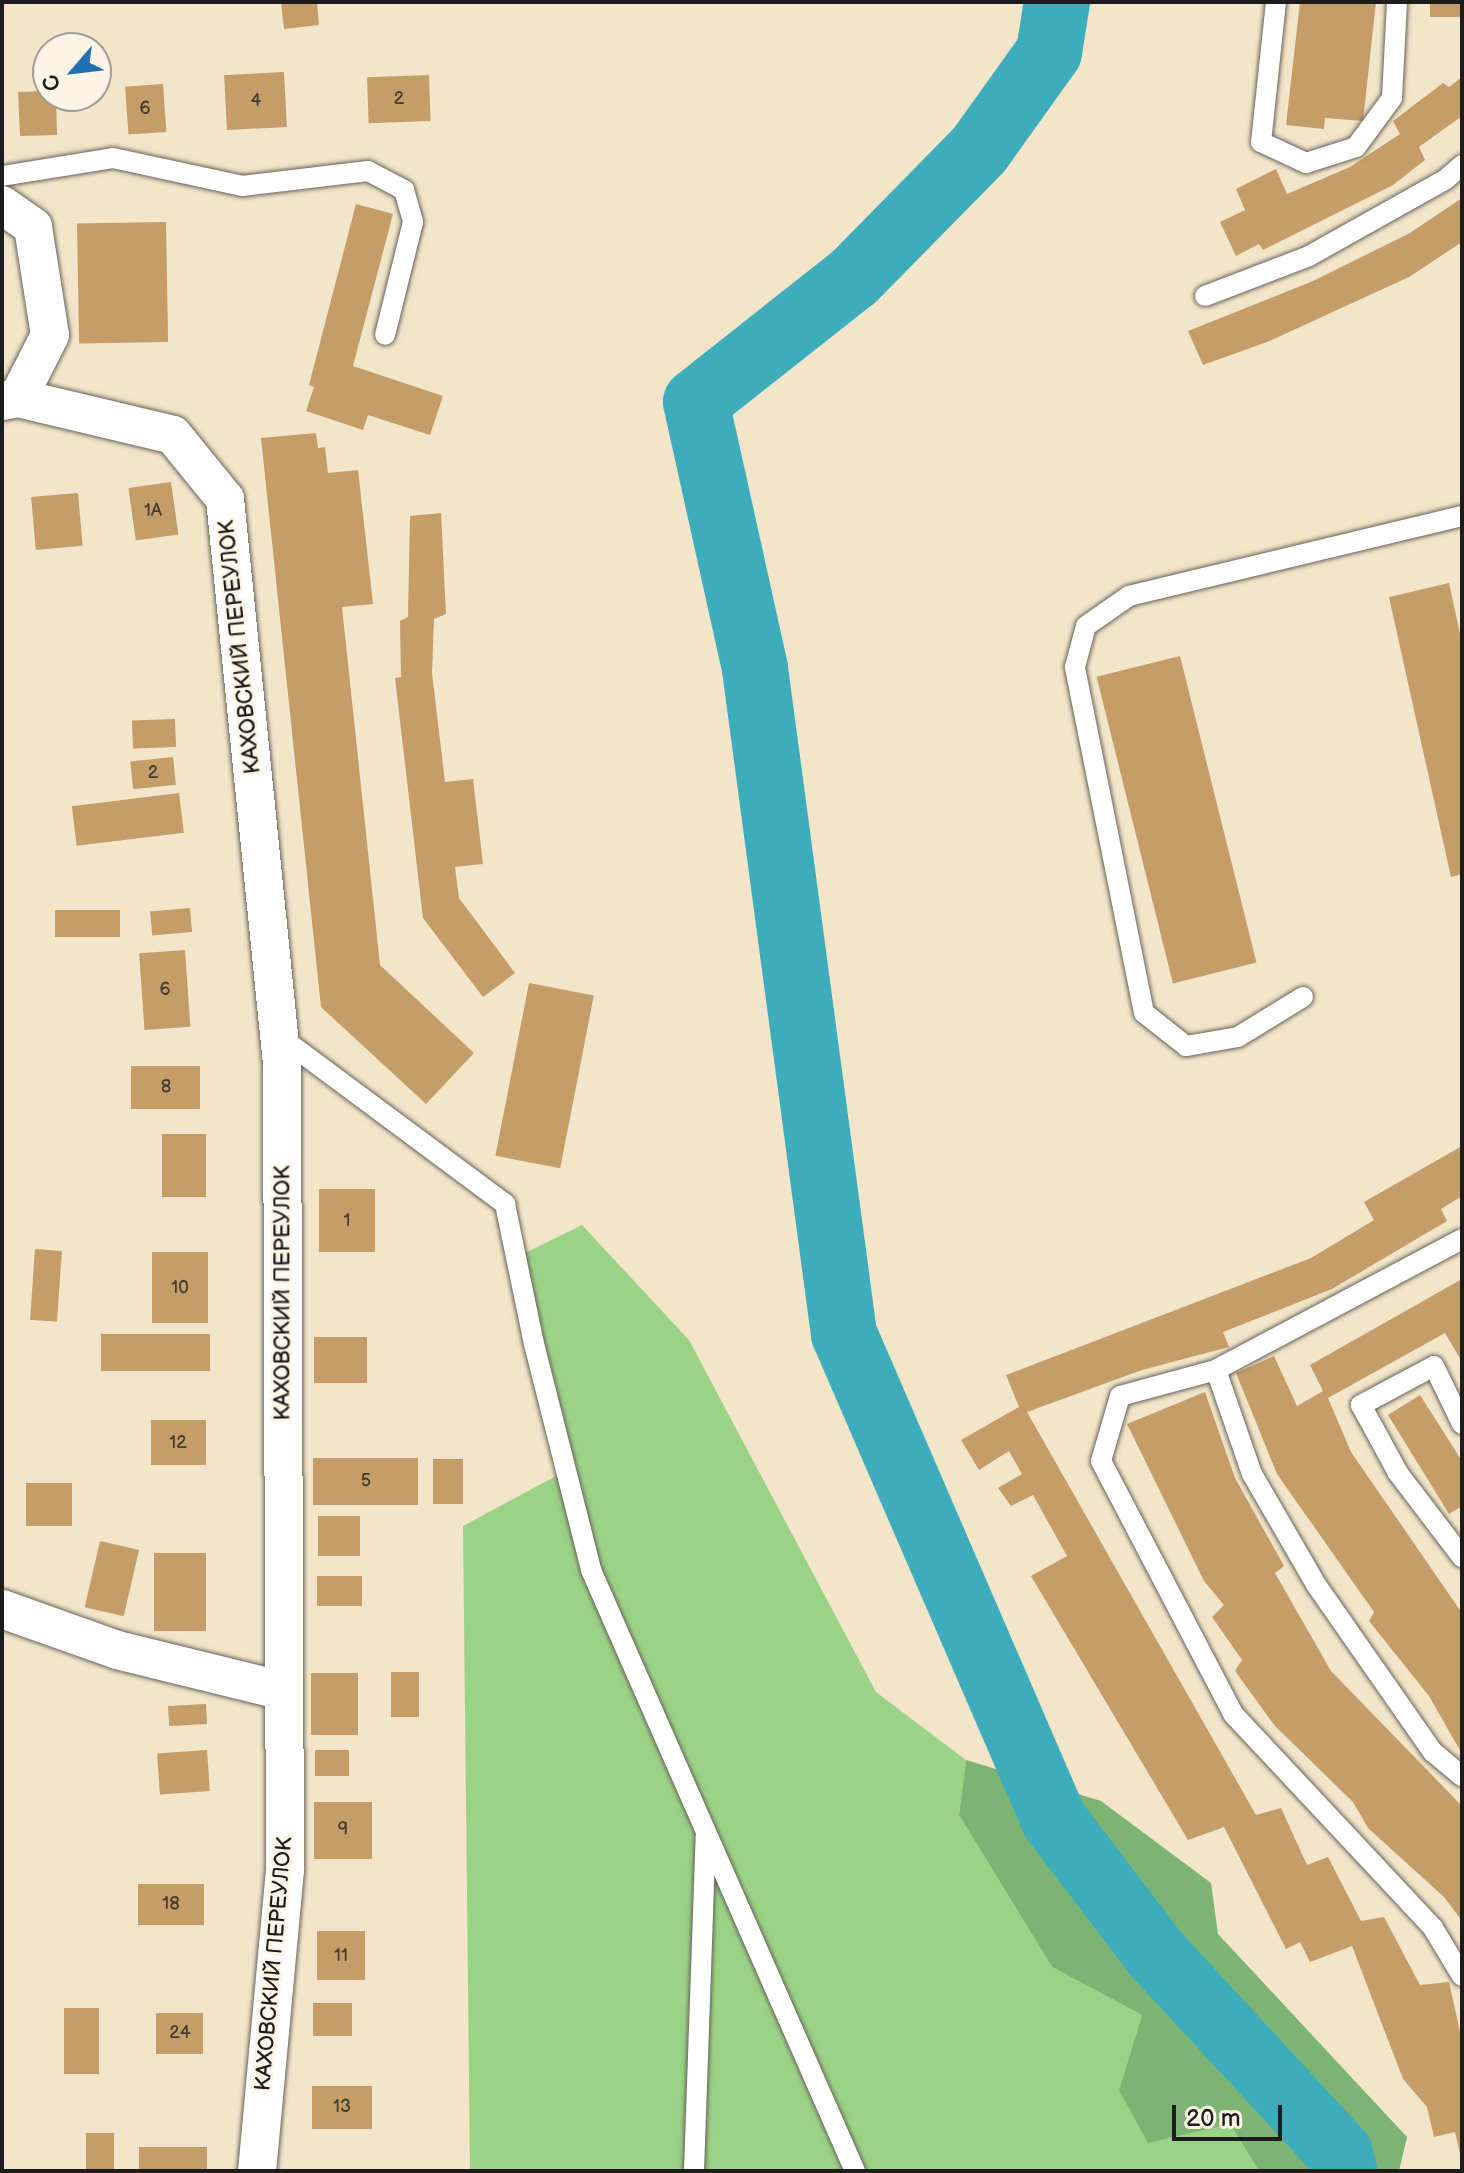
<!DOCTYPE html>
<html>
<head>
<meta charset="utf-8">
<style>
	body { margin:0 }
	#map { position:relative; width:1464px; height:2173px; overflow:hidden; background:#f2e5c9; font-family:"Balsamiq Sans",sans-serif }
	div>[style] { position:absolute }
	[style*='--x'] { left:calc(var(--x)*1px); top:calc(var(--y)*1px); width:calc(var(--w)*1px); rotate:calc(var(--a)*1deg) }
	.green>* { inset:0; background:#9bd386 }
	.forest>* { inset:0; background:#7cb573 }
	.river>* { height:66px; margin:-33px; padding:0 33px; transform-origin:33px; border-radius:33px; background:#3eadbb }
	.building>* { inset:0; background:#c49d69; transform-origin:0 0 }
	.roads { filter:drop-shadow(0 0 2px #676259) drop-shadow(0 0 2px #676259) }
	.lane>* { height:20px; margin:-10px; padding:0 10px; transform-origin:10px; border-radius:10px; background:#fff }
	.street>* { height:38px; margin:-19px; padding:0 19px; transform-origin:19px; border-radius:19px; background:#fff }
	span { translate:-50% -50%; white-space:nowrap; text-align:center; line-height:1.15; -webkit-text-stroke:6px #fcf5e5; paint-order:stroke }
	.number-label { font-size:18px; color:#463c2f }
	.number-label span { -webkit-text-stroke-width:0 }
	.street-label { font-size:22px; color:#1c1c1c }
	.frame { position:absolute; inset:0; border:4px solid #1c1c1c; pointer-events:none }
	.north { position:absolute; left:32px; top:32px; width:80px; height:80px; box-sizing:border-box; background:#fcf5e5; border:2px solid #a29e95; border-radius:50%; rotate:242deg; font-size:22px; font-weight:700; line-height:32px; text-align:center; color:#1c1c1c }
	.north::after { content:''; display:block; margin:auto; width:28px; height:36px; background:#1f6fb2; clip-path:polygon(50% 0,100% 100%,50% 72%,0 100%) }
	.scale { position:absolute; left:1172px; top:2105px; width:110px; height:36px; box-sizing:border-box; border:4px solid #1c1c1c; border-top:0; padding-left:10px; font-size:24px; line-height:28px; white-space:nowrap; color:#1c1c1c; -webkit-text-stroke:6px #fcf5e5; paint-order:stroke }
</style>
</head>
<body>
<div id="map">
	<div class="green">
		<i style="clip-path:polygon(582px 1225px,689px 1340px,876px 1692px,966px 1760px,959px 1815px,1052px 1967px,1142px 2015px,1119px 2090px,1230px 2124px,1259px 2171px,470px 2171px,463px 1526px,558px 1475px,525px 1253px)"></i>
	</div>
	<div class="forest">
		<i style="clip-path:polygon(966px 1760px,1101px 1801px,1211px 1883px,1218px 1934px,1407px 2137px,1399px 2171px,1259px 2171px,1230px 2124px,1148px 2143px,1119px 2090px,1142px 2015px,1052px 1967px,959px 1815px)"></i>
	</div>
	<div class="river">
		<i style="--x:1057;--y:2;--w:51;--a:99.1"></i>
		<i style="--x:1049;--y:52;--w:120;--a:125.5"></i>
		<i style="--x:979;--y:150;--w:178;--a:134.5"></i>
		<i style="--x:854;--y:277;--w:201;--a:141.7"></i>
		<i style="--x:696;--y:402;--w:273;--a:77.5"></i>
		<i style="--x:755;--y:669;--w:671;--a:82.38"></i>
		<i style="--x:844;--y:1334;--w:529;--a:66.63"></i>
		<i style="--x:1054;--y:1820;--w:170;--a:52.7"></i>
		<i style="--x:1157;--y:1955;--w:270;--a:47.3"></i>
		<i style="--x:1340;--y:2153;--w:18;--a:77"></i>
	</div>
	<div class="building">
		<i style="clip-path:polygon(281px 2px,317px 2px,319px 25px,284px 29px)"></i>
		<i style="clip-path:polygon(1300px 2px,1376px 2px,1363px 121px,1325px 118px,1324px 129px,1286px 125px)"></i>
		<i style="left:1430px;top:2px;width:32px;height:15px"></i>
		<i style="left:284px;top:72px;width:55px;height:60px;rotate:87deg"></i>
		<i style="left:429px;top:75px;width:46px;height:62px;rotate:88deg"></i>
		<i style="clip-path:polygon(1462px 77px,1462px 116px,1419px 147px,1425px 160px,1393px 185px,1263px 250px,1259px 244px,1236px 256px,1220px 222px,1245px 210px,1236px 189px,1276px 169px,1287px 194px,1350px 167px,1400px 134px,1393px 121px,1443px 83px,1449px 87px)"></i>
		<i style="left:163px;top:84px;width:48px;height:38px;rotate:86deg"></i>
		<i style="clip-path:polygon(48px 91px,48px 96px,56px 96px,57px 135px,20px 136px,18px 92px)"></i>
		<i style="clip-path:polygon(1462px 198px,1462px 242px,1409px 277px,1267px 342px,1203px 365px,1188px 331px,1313px 281px,1410px 233px)"></i>
		<i style="clip-path:polygon(356px 204px,393px 214px,353px 366px,443px 396px,430px 435px,368px 415px,363px 430px,306px 411px,314px 387px,309px 385px)"></i>
		<i style="left:166px;top:222px;width:120px;height:89px;rotate:89deg"></i>
		<i style="clip-path:polygon(316px 433px,318px 448px,325px 447px,328px 473px,358px 470px,373px 604px,342px 607px,380px 965px,474px 1053px,426px 1104px,321px 1007px,261px 438px)"></i>
		<i style="left:171px;top:482px;width:53px;height:43px;rotate:82deg"></i>
		<i style="left:78px;top:493px;width:53px;height:47px;rotate:85deg"></i>
		<i style="clip-path:polygon(441px 513px,446px 614px,434px 619px,432px 673px,445px 782px,473px 779px,483px 864px,455px 867px,459px 898px,515px 973px,483px 997px,423px 918px,395px 678px,401px 677px,400px 621px,408px 617px,410px 516px)"></i>
		<i style="clip-path:polygon(1449px 583px,1462px 643px,1462px 874px,1451px 877px,1389px 597px)"></i>
		<i style="left:1180px;top:656px;width:316px;height:86px;rotate:76deg"></i>
		<i style="left:175px;top:719px;width:28px;height:43px;rotate:88deg"></i>
		<i style="left:173px;top:757px;width:28px;height:43px;rotate:84deg"></i>
		<i style="left:179px;top:793px;width:40px;height:108px;rotate:83deg"></i>
		<i style="left:190px;top:908px;width:24px;height:40px;rotate:85deg"></i>
		<i style="left:120px;top:910px;width:27px;height:65px;rotate:90deg"></i>
		<i style="left:185px;top:950px;width:77px;height:46px;rotate:86deg"></i>
		<i style="left:529px;top:983px;width:66px;height:176px;rotate:11deg"></i>
		<i style="left:131px;top:1066px;width:69px;height:43px"></i>
		<i style="left:162px;top:1134px;width:44px;height:63px"></i>
		<i style="clip-path:polygon(1462px 1146px,1462px 1196px,1441px 1209px,1447px 1221px,1332px 1289px,1223px 1332px,1229px 1347px,1142px 1370px,1027px 1412px,1256px 1815px,1281px 1808px,1307px 1865px,1328px 1857px,1361px 1921px,1384px 1917px,1420px 1985px,1449px 1982px,1462px 2041px,1461px 2158px,1455px 2132px,1434px 2137px,1427px 2107px,1403px 2079px,1352px 1946px,1310px 1962px,1300px 1942px,1286px 1949px,1224px 1827px,1188px 1840px,1031px 1576px,1067px 1556px,1033px 1495px,1011px 1506px,998px 1488px,1022px 1474px,1009px 1451px,979px 1470px,961px 1440px,1019px 1407px,1006px 1375px,1311px 1258px,1374px 1220px,1364px 1202px)"></i>
		<i style="left:319px;top:1189px;width:56px;height:63px"></i>
		<i style="left:35px;top:1249px;width:27px;height:71px;rotate:4deg"></i>
		<i style="left:208px;top:1252px;width:71px;height:56px;rotate:90deg"></i>
		<i style="clip-path:polygon(1462px 1279px,1462px 1362px,1445px 1333px,1328px 1398px,1351px 1452px,1462px 1613px,1462px 1754px,1429px 1696px,1369px 1621px,1374px 1612px,1277px 1474px,1236px 1373px,1274px 1356px,1297px 1406px,1323px 1391px,1310px 1365px)"></i>
		<i style="left:101px;top:1334px;width:109px;height:37px"></i>
		<i style="left:314px;top:1337px;width:53px;height:46px"></i>
		<i style="clip-path:polygon(1205px 1392px,1235px 1478px,1284px 1566px,1275px 1573px,1331px 1671px,1462px 1806px,1462px 1921px,1444px 1897px,1368px 1828px,1353px 1802px,1275px 1726px,1235px 1671px,1242px 1660px,1212px 1617px,1224px 1605px,1204px 1581px,1127px 1424px)"></i>
		<i style="clip-path:polygon(1420px 1395px,1462px 1461px,1462px 1506px,1449px 1514px,1388px 1415px)"></i>
		<i style="left:151px;top:1420px;width:55px;height:45px"></i>
		<i style="left:313px;top:1458px;width:105px;height:47px"></i>
		<i style="left:433px;top:1459px;width:30px;height:45px"></i>
		<i style="left:26px;top:1483px;width:46px;height:43px"></i>
		<i style="left:318px;top:1516px;width:42px;height:40px"></i>
		<i style="left:100px;top:1541px;width:40px;height:68px;rotate:13deg"></i>
		<i style="left:154px;top:1553px;width:52px;height:78px"></i>
		<i style="left:317px;top:1576px;width:45px;height:30px"></i>
		<i style="left:391px;top:1672px;width:28px;height:45px"></i>
		<i style="left:311px;top:1673px;width:47px;height:62px"></i>
		<i style="left:206px;top:1704px;width:20px;height:38px;rotate:87deg"></i>
		<i style="left:207px;top:1750px;width:41px;height:50px;rotate:86deg"></i>
		<i style="left:315px;top:1750px;width:34px;height:26px"></i>
		<i style="left:314px;top:1802px;width:58px;height:57px"></i>
		<i style="left:138px;top:1884px;width:66px;height:41px"></i>
		<i style="left:317px;top:1931px;width:48px;height:49px"></i>
		<i style="left:313px;top:2003px;width:39px;height:33px"></i>
		<i style="left:64px;top:2008px;width:35px;height:66px"></i>
		<i style="left:156px;top:2013px;width:47px;height:41px"></i>
		<i style="left:312px;top:2086px;width:60px;height:43px"></i>
		<i style="left:86px;top:2133px;width:28px;height:38px"></i>
		<i style="left:139px;top:2147px;width:68px;height:24px"></i>
	</div>
	<div class="roads">
		<div class="lane">
			<i style="--x:1276;--y:2;--w:141;--a:96.1"></i>
			<i style="--x:1261;--y:142;--w:50;--a:25"></i>
			<i style="--x:1306;--y:163;--w:52;--a:-17.7"></i>
			<i style="--x:1356;--y:147;--w:61;--a:-53.7"></i>
			<i style="--x:1392;--y:98;--w:96;--a:-87"></i>
			<i style="--x:2;--y:176;--w:112;--a:-9.2"></i>
			<i style="--x:113;--y:158;--w:132;--a:12.2"></i>
			<i style="--x:242;--y:186;--w:127;--a:-6.8"></i>
			<i style="--x:368;--y:171;--w:41;--a:27.8"></i>
			<i style="--x:404;--y:190;--w:33;--a:74"></i>
			<i style="--x:413;--y:222;--w:116;--a:103.9"></i>
			<i style="--x:1205;--y:296;--w:111;--a:-21"></i>
			<i style="--x:1309;--y:256;--w:157;--a:-29.3"></i>
			<i style="--x:1446;--y:179;--w:21;--a:-41"></i>
			<i style="--x:1303;--y:997;--w:76;--a:148.4"></i>
			<i style="--x:1238;--y:1037;--w:53;--a:170.2"></i>
			<i style="--x:1186;--y:1046;--w:53;--a:-141.8"></i>
			<i style="--x:1144;--y:1013;--w:353;--a:-101.3"></i>
			<i style="--x:1075;--y:667;--w:42;--a:-75"></i>
			<i style="--x:1086;--y:626;--w:52;--a:-34.9"></i>
			<i style="--x:1129;--y:596;--w:342;--a:-13.5"></i>
			<i style="--x:279;--y:1036;--w:282;--a:36.6"></i>
			<i style="--x:505;--y:1204;--w:143;--a:78.3"></i>
			<i style="--x:534;--y:1344;--w:233;--a:75.8"></i>
			<i style="--x:591;--y:1570;--w:656;--a:66.29"></i>
			<i style="--x:1462;--y:1239;--w:279;--a:152"></i>
			<i style="--x:1216;--y:1370;--w:99;--a:164.8"></i>
			<i style="--x:1120;--y:1396;--w:68;--a:106.3"></i>
			<i style="--x:1101;--y:1461;--w:285;--a:62.4"></i>
			<i style="--x:1233;--y:1714;--w:293;--a:46.9"></i>
			<i style="--x:1433;--y:1928;--w:56;--a:58.9"></i>
			<i style="--x:1216;--y:1370;--w:110;--a:70.9"></i>
			<i style="--x:1252;--y:1474;--w:129;--a:59.9"></i>
			<i style="--x:1317;--y:1586;--w:203;--a:55.1"></i>
			<i style="--x:1433;--y:1752;--w:38;--a:40"></i>
			<i style="--x:1462;--y:1424;--w:64;--a:-115.8"></i>
			<i style="--x:1434;--y:1366;--w:83;--a:151.9"></i>
			<i style="--x:1361;--y:1405;--w:77;--a:61.4"></i>
			<i style="--x:1398;--y:1473;--w:106;--a:52.7"></i>
			<i style="--x:694;--y:2171;--w:336;--a:-88"></i>
		</div>
		<div class="street">
			<i style="--x:2;--y:205;--w:38;--a:35"></i>
			<i style="--x:33;--y:227;--w:109;--a:81.1"></i>
			<i style="--x:50;--y:335;--w:71;--a:116.9"></i>
			<i style="--x:2;--y:401;--w:16;--a:-11"></i>
			<i style="--x:18;--y:398;--w:159;--a:13.4"></i>
			<i style="--x:173;--y:435;--w:82;--a:50.9"></i>
			<i style="--x:225;--y:499;--w:568;--a:84.24"></i>
			<i style="--x:282;--y:1064;--w:806;--a:89.79"></i>
			<i style="--x:285;--y:1870;--w:302;--a:95.3"></i>
			<i style="--x:2;--y:1609;--w:122;--a:19.6"></i>
			<i style="--x:117;--y:1650;--w:172;--a:13.8"></i>
		</div>
	</div>
	<div class="number-label">
		<span style="left:399px;top:99px">2</span>
		<span style="left:256px;top:101px">4</span>
		<span style="left:145px;top:109px">6</span>
		<span style="left:153px;top:511px">1А</span>
		<span style="left:153px;top:773px">2</span>
		<span style="left:165px;top:990px">6</span>
		<span style="left:166px;top:1087px">8</span>
		<span style="left:347px;top:1221px">1</span>
		<span style="left:180px;top:1288px">10</span>
		<span style="left:178px;top:1443px">12</span>
		<span style="left:366px;top:1481px">5</span>
		<span style="left:343px;top:1830px">9</span>
		<span style="left:171px;top:1904px">18</span>
		<span style="left:341px;top:1956px">11</span>
		<span style="left:180px;top:2033px">24</span>
		<span style="left:342px;top:2107px">13</span>
	</div>
	<div class="street-label">
		<span style="left:240px;top:647px;rotate:-96deg">КАХОВСКИЙ ПЕРЕУЛОК</span>
		<span style="left:283px;top:1293px;rotate:-90deg">КАХОВСКИЙ ПЕРЕУЛОК</span>
		<span style="left:274px;top:1964px;rotate:-85deg">КАХОВСКИЙ ПЕРЕУЛОК</span>
	</div>
	<div class="frame"></div>
	<div class="north">С</div>
	<div class="scale">20 m</div>
</div>
</body>
</html>
